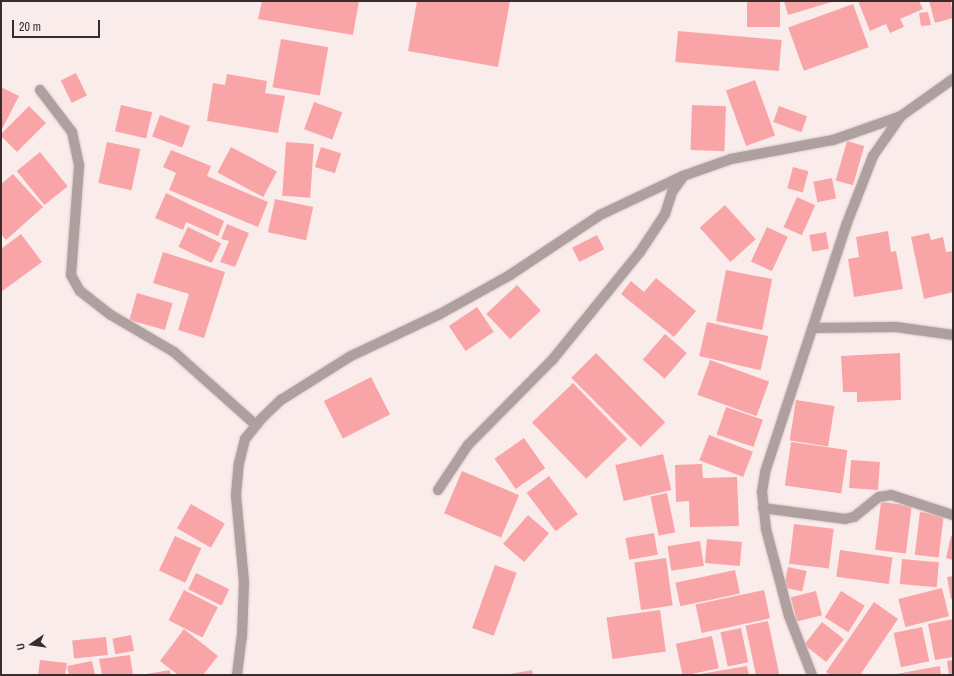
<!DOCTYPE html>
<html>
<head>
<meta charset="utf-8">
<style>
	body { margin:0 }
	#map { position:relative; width:954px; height:676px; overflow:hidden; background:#fbecec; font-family:"Archivo Narrow",sans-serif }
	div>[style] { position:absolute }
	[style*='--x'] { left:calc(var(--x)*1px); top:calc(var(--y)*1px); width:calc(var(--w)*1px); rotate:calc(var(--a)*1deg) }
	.building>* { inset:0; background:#f9a5a7; transform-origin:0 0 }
	.roads { filter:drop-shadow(0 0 1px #d8c9c9) drop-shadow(0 0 1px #d8c9c9) }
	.lane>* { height:10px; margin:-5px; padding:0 5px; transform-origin:5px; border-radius:5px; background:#af9f9f }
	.street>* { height:10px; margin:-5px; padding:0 5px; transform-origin:5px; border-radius:5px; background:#af9f9f }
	span { translate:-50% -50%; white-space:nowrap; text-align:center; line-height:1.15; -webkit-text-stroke:4px #fbecec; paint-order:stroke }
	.frame { position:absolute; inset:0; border:2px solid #392c2c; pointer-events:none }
	.north { position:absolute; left:12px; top:624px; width:40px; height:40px; -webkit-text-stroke:3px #fbecec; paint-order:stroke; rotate:257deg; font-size:11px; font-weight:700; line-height:16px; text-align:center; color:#392c2c }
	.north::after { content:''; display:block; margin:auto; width:14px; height:18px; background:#392c2c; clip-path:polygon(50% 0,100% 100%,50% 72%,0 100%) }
	.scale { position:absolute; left:12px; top:20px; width:88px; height:18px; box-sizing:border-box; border:2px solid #392c2c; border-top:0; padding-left:5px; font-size:12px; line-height:14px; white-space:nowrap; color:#392c2c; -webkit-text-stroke:3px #fbecec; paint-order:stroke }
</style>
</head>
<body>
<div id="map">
	<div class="building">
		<i style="clip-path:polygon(262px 1px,359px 1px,353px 35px,258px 19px)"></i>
		<i style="clip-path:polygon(417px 1px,510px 1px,498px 67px,408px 51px)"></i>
		<i style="left:747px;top:1px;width:33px;height:26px"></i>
		<i style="clip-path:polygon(784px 1px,835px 1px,788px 15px)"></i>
		<i style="clip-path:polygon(858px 1px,919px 1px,923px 9px,900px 19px,904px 27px,890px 33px,886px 24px,870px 31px)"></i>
		<i style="clip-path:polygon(929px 1px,951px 1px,953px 18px,935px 23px)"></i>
		<i style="left:853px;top:4px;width:46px;height:69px;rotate:70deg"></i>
		<i style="clip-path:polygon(928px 12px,931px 25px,921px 26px,919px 13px)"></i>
		<i style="left:678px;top:31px;width:104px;height:31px;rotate:5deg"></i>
		<i style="left:281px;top:39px;width:48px;height:49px;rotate:10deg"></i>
		<i style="left:76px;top:73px;width:25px;height:17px;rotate:64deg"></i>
		<i style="clip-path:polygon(227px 74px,267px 81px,265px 93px,285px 96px,278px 133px,207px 121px,213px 83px,225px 85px)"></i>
		<i style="left:755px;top:80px;width:59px;height:31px;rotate:70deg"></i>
		<i style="clip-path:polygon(1px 87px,19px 96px,1px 131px)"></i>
		<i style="left:314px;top:102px;width:30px;height:29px;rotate:20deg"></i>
		<i style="left:121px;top:105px;width:32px;height:27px;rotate:13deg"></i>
		<i style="left:692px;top:105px;width:34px;height:45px;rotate:2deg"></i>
		<i style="left:29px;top:106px;width:24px;height:41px;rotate:45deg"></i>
		<i style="left:779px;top:106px;width:30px;height:17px;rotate:20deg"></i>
		<i style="left:160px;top:115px;width:32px;height:23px;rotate:20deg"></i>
		<i style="left:847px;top:141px;width:18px;height:41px;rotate:16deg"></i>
		<i style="left:107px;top:142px;width:34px;height:42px;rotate:12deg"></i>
		<i style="left:286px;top:142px;width:28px;height:54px;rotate:4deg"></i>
		<i style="left:231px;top:147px;width:52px;height:29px;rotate:28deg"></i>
		<i style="left:321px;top:147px;width:21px;height:21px;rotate:17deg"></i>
		<i style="clip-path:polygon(171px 150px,211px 166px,207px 176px,268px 202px,258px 227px,169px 190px,176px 173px,163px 167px)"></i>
		<i style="left:40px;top:152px;width:44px;height:30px;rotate:51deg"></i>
		<i style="left:793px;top:167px;width:16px;height:22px;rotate:15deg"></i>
		<i style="clip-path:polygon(13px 174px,43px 207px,6px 240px,1px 234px,1px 184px)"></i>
		<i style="left:832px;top:178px;width:21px;height:19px;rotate:79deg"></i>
		<i style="clip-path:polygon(166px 193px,224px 221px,218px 236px,186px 222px,183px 230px,155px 218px)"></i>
		<i style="left:797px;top:197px;width:20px;height:33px;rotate:24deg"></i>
		<i style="left:275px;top:199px;width:39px;height:34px;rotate:12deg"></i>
		<i style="left:725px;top:205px;width:46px;height:34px;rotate:48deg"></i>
		<i style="clip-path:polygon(227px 224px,249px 233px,235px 267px,220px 262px,229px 241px,221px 239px)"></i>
		<i style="left:188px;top:227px;width:37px;height:22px;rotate:26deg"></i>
		<i style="left:767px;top:227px;width:23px;height:38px;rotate:25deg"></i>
		<i style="clip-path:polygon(888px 231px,891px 252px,896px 251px,903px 289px,854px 297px,848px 259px,859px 257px,856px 237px)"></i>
		<i style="left:826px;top:232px;width:17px;height:17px;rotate:80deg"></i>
		<i style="clip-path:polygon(929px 233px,931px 240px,943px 237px,946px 252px,953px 251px,953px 292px,924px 299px,911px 237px)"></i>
		<i style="clip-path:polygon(21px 234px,42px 262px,1px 292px,1px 249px)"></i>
		<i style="left:597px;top:235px;width:16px;height:28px;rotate:63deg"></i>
		<i style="clip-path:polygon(163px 252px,225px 272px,204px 338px,178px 330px,189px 294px,153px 283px)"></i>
		<i style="left:726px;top:270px;width:47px;height:52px;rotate:11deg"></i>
		<i style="clip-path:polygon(656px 278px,696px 311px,674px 337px,621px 294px,631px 281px,644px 292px)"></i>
		<i style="left:517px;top:285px;width:35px;height:42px;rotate:47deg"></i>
		<i style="left:137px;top:293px;width:37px;height:28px;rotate:16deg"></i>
		<i style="left:477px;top:307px;width:30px;height:34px;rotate:56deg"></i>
		<i style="left:707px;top:322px;width:63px;height:35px;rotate:13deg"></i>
		<i style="left:665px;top:334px;width:29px;height:34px;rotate:41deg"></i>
		<i style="left:596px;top:353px;width:98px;height:35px;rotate:45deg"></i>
		<i style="clip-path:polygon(900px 353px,901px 400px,857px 402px,857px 392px,843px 392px,841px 356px)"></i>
		<i style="left:710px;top:360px;width:63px;height:37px;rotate:20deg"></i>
		<i style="left:371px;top:377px;width:42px;height:53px;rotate:63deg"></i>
		<i style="left:573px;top:383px;width:78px;height:57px;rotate:46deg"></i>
		<i style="left:796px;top:400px;width:39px;height:41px;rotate:9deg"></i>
		<i style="left:726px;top:407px;width:39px;height:29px;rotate:19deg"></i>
		<i style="left:709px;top:435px;width:47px;height:27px;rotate:21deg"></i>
		<i style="left:524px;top:438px;width:37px;height:36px;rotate:55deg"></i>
		<i style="left:791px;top:442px;width:57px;height:44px;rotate:8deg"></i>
		<i style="left:663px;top:454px;width:37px;height:49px;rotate:77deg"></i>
		<i style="left:851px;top:460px;width:29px;height:28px;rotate:4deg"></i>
		<i style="clip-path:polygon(702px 464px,703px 478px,737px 477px,739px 526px,690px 527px,689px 501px,676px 502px,675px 465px)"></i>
		<i style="left:462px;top:471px;width:62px;height:46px;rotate:23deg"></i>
		<i style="left:549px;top:476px;width:48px;height:28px;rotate:53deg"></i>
		<i style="left:667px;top:493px;width:40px;height:17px;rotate:78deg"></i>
		<i style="left:881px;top:502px;width:31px;height:48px;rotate:7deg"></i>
		<i style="left:191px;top:504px;width:39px;height:28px;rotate:30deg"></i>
		<i style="left:920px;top:512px;width:24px;height:43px;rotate:7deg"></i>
		<i style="left:528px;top:515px;width:28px;height:38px;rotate:41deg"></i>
		<i style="left:794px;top:524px;width:40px;height:40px;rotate:7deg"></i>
		<i style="left:654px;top:533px;width:22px;height:29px;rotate:80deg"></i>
		<i style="left:175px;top:536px;width:29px;height:38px;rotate:25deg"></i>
		<i style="clip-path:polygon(951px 536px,953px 537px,953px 560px,946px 558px)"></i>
		<i style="left:707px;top:539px;width:35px;height:24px;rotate:5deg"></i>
		<i style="left:700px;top:541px;width:25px;height:33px;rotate:81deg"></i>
		<i style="left:840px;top:550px;width:53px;height:27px;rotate:8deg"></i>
		<i style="left:666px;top:558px;width:48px;height:32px;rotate:82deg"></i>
		<i style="left:902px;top:559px;width:37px;height:25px;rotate:5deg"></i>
		<i style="left:495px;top:565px;width:23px;height:67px;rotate:20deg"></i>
		<i style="left:788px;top:567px;width:19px;height:21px;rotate:12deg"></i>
		<i style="left:735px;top:570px;width:24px;height:61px;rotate:78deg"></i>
		<i style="left:196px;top:573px;width:37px;height:18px;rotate:26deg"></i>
		<i style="clip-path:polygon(953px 576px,953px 599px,951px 599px,947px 577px)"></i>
		<i style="left:942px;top:588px;width:29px;height:45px;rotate:76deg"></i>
		<i style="left:184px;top:590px;width:38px;height:34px;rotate:27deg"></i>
		<i style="left:764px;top:590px;width:29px;height:70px;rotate:78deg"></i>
		<i style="left:816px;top:591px;width:25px;height:26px;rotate:76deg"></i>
		<i style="left:841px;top:591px;width:28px;height:31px;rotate:32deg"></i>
		<i style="clip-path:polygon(874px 602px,898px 619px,860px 675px,830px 675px,826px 672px)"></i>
		<i style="left:660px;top:610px;width:42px;height:54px;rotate:82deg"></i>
		<i style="clip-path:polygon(953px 619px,953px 657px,935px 660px,928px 624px)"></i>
		<i style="left:768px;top:621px;width:54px;height:23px;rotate:78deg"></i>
		<i style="left:822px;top:622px;width:28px;height:29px;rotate:38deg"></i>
		<i style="left:922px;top:627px;width:35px;height:29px;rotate:78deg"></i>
		<i style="left:741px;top:628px;width:35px;height:21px;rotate:78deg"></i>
		<i style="clip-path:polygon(184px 629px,218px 656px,203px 675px,178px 675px,160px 661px)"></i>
		<i style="left:131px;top:635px;width:16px;height:19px;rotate:79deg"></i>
		<i style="left:712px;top:636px;width:33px;height:37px;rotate:78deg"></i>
		<i style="left:106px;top:637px;width:18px;height:34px;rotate:84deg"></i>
		<i style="clip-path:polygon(130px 655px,133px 675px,102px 675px,99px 659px)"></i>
		<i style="clip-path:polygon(40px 660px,67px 663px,65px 675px,38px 675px)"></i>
		<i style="clip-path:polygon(953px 660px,953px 675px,949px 675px,947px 661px)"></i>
		<i style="clip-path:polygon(92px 661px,95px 675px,69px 675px,67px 666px)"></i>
		<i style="clip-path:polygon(747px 666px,749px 675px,701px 675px,700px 674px)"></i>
		<i style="clip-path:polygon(940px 666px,941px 675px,896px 675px,896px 674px)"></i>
		<i style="clip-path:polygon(170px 670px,171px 675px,146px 675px,146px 674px)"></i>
		<i style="clip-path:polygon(532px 670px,533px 675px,510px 675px,510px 674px)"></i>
	</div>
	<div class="roads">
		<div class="lane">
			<i style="--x:813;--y:328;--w:83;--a:-0.7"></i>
			<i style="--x:896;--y:327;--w:58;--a:8"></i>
		</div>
		<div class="street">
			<i style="--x:40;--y:90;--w:53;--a:52.7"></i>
			<i style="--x:72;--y:132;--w:35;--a:78"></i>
			<i style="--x:79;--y:166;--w:109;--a:94.2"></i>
			<i style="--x:71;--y:275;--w:18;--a:61"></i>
			<i style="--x:80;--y:291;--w:39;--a:38"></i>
			<i style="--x:111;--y:315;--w:73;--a:30.4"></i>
			<i style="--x:174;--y:352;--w:110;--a:41.7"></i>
			<i style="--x:438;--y:490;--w:54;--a:-56.3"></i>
			<i style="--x:468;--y:445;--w:121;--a:-45.3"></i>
			<i style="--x:553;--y:359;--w:138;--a:-50.9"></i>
			<i style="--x:640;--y:252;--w:45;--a:-56.7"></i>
			<i style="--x:665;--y:214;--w:23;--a:-72"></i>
			<i style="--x:672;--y:192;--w:17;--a:-54"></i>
			<i style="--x:763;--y:508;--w:83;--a:7.6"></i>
			<i style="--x:845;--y:519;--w:9;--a:-13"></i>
			<i style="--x:854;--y:517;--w:32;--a:-39"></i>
			<i style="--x:879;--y:497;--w:12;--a:-9"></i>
			<i style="--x:891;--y:495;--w:65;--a:17.9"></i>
			<i style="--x:237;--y:675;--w:38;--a:-83"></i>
			<i style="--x:242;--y:637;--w:55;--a:-87.9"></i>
			<i style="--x:244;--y:582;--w:87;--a:-95.3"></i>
			<i style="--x:236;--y:495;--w:32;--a:-85"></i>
			<i style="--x:239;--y:463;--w:25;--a:-76"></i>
			<i style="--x:245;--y:439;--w:26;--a:-51"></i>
			<i style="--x:261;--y:419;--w:28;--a:-44"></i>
			<i style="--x:281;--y:400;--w:83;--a:-32.2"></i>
			<i style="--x:351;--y:356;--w:98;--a:-25.3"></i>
			<i style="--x:440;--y:314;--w:80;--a:-29.1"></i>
			<i style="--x:510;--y:275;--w:108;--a:-33.7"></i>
			<i style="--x:600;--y:215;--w:92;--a:-25.2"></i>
			<i style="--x:683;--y:176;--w:51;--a:-19.5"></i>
			<i style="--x:731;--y:159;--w:104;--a:-10.6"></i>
			<i style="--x:833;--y:140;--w:72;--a:-19.4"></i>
			<i style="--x:812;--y:675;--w:63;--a:-111.3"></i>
			<i style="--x:789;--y:616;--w:90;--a:-104.8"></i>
			<i style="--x:766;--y:529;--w:37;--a:-96"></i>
			<i style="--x:762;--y:492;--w:20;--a:-81"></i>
			<i style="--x:765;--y:472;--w:262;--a:-71.8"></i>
			<i style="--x:847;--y:223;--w:72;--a:-68.8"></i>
			<i style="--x:873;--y:156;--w:49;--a:-55"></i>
			<i style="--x:901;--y:116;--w:64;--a:-35.4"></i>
		</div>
	</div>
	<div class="frame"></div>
	<div class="north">U</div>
	<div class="scale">20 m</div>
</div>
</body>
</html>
